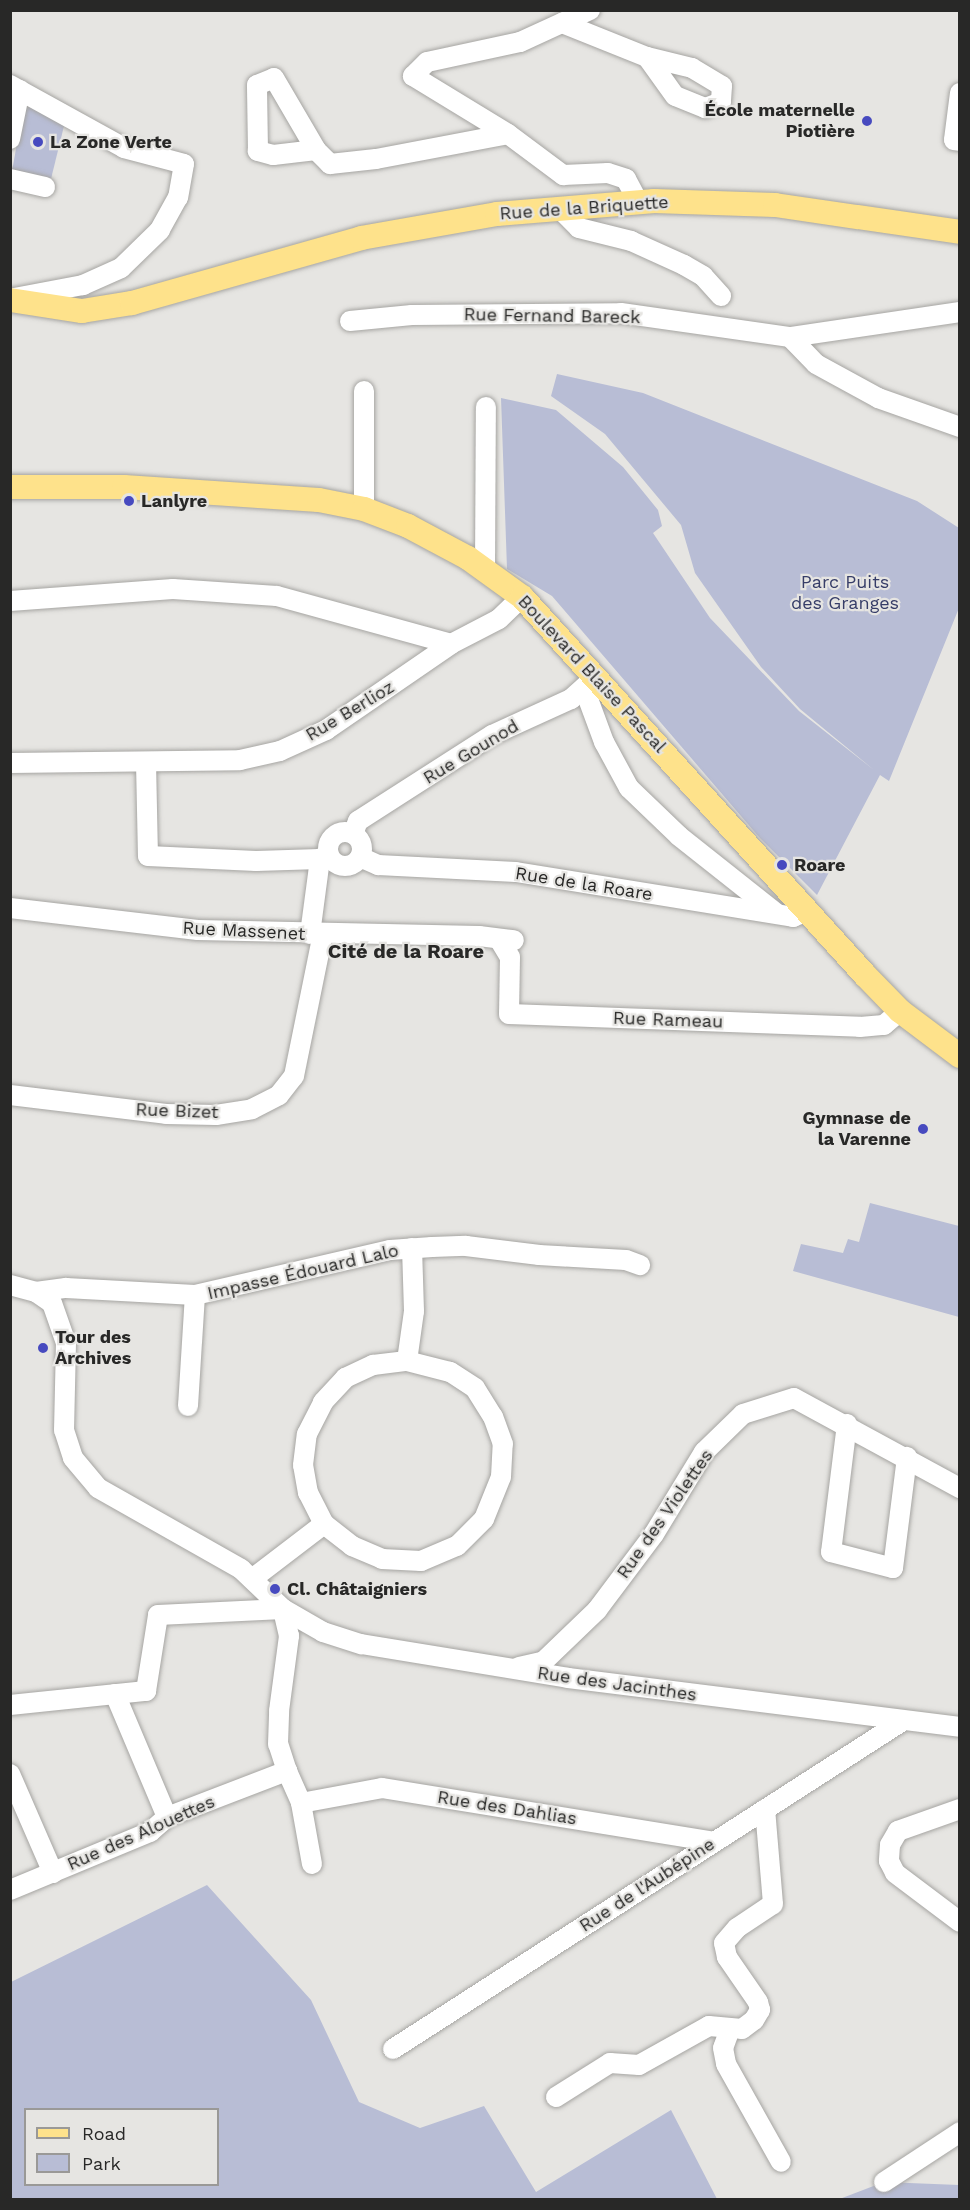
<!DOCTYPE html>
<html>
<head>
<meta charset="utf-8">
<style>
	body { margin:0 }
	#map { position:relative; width:970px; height:2210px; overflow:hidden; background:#e6e5e2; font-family:"Work Sans",sans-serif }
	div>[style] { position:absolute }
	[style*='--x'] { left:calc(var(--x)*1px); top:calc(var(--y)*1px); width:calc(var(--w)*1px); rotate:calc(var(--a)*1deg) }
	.green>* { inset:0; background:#b8bdd5 }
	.roads { filter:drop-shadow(0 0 2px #a6a5a2) drop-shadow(0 0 2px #a6a5a2) }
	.minor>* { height:20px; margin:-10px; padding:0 10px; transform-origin:10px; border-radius:10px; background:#fff }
	.minor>.ring { margin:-10px; padding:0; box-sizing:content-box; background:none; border:20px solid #fff; border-radius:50% }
	.major>* { height:24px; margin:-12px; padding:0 12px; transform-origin:12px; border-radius:12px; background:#fee28b }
	.dots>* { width:16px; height:16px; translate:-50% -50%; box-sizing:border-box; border:3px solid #e6e5e2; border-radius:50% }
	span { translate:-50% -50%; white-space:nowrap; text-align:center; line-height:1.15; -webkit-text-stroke:4.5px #e6e5e2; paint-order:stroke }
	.poi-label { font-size:18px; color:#282827; font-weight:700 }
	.right { translate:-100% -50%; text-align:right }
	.left { translate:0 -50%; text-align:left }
	.street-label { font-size:18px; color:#282827 }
	.park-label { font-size:18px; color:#363d68 }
	.neighbourhood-label { font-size:20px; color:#282827; font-weight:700 }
	.frame { position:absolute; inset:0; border:12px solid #282827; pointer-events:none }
	.legend { position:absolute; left:24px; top:2108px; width:195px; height:78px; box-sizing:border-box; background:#e6e5e2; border:2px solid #9a9997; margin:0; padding:8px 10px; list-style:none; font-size:18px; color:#282827 }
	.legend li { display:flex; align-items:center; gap:12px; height:30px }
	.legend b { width:30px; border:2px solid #9a9997 }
</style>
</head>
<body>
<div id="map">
	<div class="green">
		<i style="clip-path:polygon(30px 102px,64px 126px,50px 183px,11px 177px,24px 104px)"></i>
		<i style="clip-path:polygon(557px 374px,643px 393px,917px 501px,959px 528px,959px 608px,889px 781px,880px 775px,817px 895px,759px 837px,552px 596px,507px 569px,501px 398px,556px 410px,623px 467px,658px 510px,662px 526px,653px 533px,710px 618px,799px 711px,874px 770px,800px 709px,761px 667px,695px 573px,681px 525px,605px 434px,551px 396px)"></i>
		<i style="clip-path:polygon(870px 1203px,959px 1226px,959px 1317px,793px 1271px,801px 1244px,843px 1253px,848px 1239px,859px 1242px)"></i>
		<i style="clip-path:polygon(evenodd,207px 1885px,311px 2000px,359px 2102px,420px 2128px,484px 2106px,536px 2192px,671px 2110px,717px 2199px,11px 2199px,11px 1982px,207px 1885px,26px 2110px,218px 2110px,218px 2184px,26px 2184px,26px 2110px)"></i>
		<i style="clip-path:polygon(884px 2182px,959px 2185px,959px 2199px,837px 2200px)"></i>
	</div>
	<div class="roads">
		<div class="minor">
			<i style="--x:590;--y:10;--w:77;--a:155.4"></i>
			<i style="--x:520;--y:42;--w:95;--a:167.9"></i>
			<i style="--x:427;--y:62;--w:20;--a:135"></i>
			<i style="--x:413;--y:76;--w:111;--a:31.4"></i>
			<i style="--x:508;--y:134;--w:69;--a:36.7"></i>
			<i style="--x:563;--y:175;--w:45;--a:-2.5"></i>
			<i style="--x:608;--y:173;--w:19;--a:18"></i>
			<i style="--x:626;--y:179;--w:26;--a:62"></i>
			<i style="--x:562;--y:23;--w:92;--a:21.8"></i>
			<i style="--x:647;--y:57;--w:46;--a:13.7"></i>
			<i style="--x:692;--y:68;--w:35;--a:31"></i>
			<i style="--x:722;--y:86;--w:16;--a:94"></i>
			<i style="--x:721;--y:102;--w:17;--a:159"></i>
			<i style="--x:705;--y:108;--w:32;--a:-158"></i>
			<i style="--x:675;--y:96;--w:48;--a:-125.7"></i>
			<i style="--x:10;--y:85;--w:130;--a:28.9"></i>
			<i style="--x:124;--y:148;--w:62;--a:14.9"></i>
			<i style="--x:184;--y:164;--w:34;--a:100"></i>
			<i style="--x:178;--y:197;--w:38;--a:119"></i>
			<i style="--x:160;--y:230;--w:54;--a:135.7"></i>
			<i style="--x:121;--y:268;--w:42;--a:155.9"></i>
			<i style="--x:83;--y:285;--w:70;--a:169.3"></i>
			<i style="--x:960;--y:93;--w:47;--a:97.3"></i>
			<i style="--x:954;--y:140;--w:6;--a:9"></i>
			<i style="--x:10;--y:139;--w:50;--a:-78.5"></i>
			<i style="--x:316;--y:150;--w:43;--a:173.4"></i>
			<i style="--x:273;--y:155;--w:16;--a:-165"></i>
			<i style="--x:258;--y:151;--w:66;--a:-90.9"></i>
			<i style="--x:257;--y:85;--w:18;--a:-22"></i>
			<i style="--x:274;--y:78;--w:83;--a:59.7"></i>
			<i style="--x:316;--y:150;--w:20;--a:45"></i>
			<i style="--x:330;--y:164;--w:46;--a:-6.2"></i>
			<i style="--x:376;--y:159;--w:134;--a:-10.7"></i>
			<i style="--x:10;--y:179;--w:36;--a:13"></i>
			<i style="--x:560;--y:209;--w:27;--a:45"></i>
			<i style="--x:579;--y:228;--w:54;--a:14"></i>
			<i style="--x:631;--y:241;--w:58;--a:24.4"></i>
			<i style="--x:684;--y:265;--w:22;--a:30"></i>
			<i style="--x:703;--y:276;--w:27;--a:48"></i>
			<i style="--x:960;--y:312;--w:172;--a:171.6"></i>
			<i style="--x:790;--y:337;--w:37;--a:46"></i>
			<i style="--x:816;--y:364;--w:71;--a:28.7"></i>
			<i style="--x:878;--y:398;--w:87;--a:19.5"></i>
			<i style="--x:350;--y:321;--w:62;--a:-5.5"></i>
			<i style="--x:412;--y:315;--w:209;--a:-0.5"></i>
			<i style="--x:621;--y:313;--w:171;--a:8.1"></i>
			<i style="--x:364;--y:509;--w:118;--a:-90"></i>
			<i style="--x:485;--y:572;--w:165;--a:-89.7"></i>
			<i style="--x:10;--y:601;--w:163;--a:-4.2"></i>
			<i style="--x:173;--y:589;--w:104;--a:3.9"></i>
			<i style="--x:277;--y:596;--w:180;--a:15.4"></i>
			<i style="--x:584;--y:688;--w:58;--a:69.7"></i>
			<i style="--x:604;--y:742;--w:52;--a:61.5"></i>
			<i style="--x:629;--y:788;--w:69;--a:43.8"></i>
			<i style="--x:679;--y:836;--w:124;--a:38.4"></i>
			<i style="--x:146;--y:762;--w:94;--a:88.8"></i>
			<i style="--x:148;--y:856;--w:108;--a:2.7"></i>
			<i style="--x:256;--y:861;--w:64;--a:-1.8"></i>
			<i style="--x:320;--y:859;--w:10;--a:-29"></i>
			<i style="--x:10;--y:763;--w:230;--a:-0.7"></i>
			<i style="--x:240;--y:760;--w:41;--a:-12.7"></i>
			<i style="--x:280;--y:751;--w:51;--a:-24.5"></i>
			<i style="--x:326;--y:730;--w:152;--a:-34.5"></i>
			<i style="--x:451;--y:644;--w:54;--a:-27.5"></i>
			<i style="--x:499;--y:619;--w:32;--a:-44"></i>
			<i class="ring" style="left:328px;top:832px;width:14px;height:14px"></i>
			<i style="--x:353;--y:834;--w:14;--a:-69"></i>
			<i style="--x:358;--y:821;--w:159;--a:-32.7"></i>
			<i style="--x:492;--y:735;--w:87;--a:-24.5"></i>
			<i style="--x:571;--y:699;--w:30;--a:-42"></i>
			<i style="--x:360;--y:857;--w:20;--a:24"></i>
			<i style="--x:378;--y:865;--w:138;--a:2.9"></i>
			<i style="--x:516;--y:872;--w:281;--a:9.2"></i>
			<i style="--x:793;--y:917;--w:15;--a:-23"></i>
			<i style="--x:10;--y:908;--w:189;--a:6.7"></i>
			<i style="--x:198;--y:930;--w:281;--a:1.2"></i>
			<i style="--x:479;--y:936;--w:35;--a:7"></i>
			<i style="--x:310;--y:934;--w:76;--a:-82.4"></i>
			<i style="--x:499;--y:939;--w:21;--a:59"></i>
			<i style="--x:510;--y:957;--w:57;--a:91"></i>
			<i style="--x:509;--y:1014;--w:351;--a:2.1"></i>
			<i style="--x:860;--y:1027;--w:24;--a:-5"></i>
			<i style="--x:884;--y:1025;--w:21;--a:-41"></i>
			<i style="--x:10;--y:1095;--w:157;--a:6.9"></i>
			<i style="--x:166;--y:1114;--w:50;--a:1.1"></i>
			<i style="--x:216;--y:1115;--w:36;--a:-9"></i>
			<i style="--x:252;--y:1109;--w:30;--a:-27"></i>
			<i style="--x:279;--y:1095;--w:24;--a:-52"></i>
			<i style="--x:294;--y:1076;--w:145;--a:-78.5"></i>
			<i style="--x:10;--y:1285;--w:27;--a:15"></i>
			<i style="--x:36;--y:1292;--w:19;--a:35"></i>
			<i style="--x:52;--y:1303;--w:42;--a:70.7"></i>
			<i style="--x:66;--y:1343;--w:87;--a:91.3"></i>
			<i style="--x:64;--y:1430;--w:29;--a:72"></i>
			<i style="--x:73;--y:1458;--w:39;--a:50"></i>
			<i style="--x:98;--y:1488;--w:164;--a:29.5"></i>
			<i style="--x:241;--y:1569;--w:58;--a:43.6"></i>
			<i style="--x:283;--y:1609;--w:46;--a:29.9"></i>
			<i style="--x:323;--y:1632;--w:40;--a:18"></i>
			<i style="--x:361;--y:1644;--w:210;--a:9.3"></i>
			<i style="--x:568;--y:1678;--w:395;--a:7.1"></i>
			<i style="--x:36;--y:1292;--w:30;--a:-8"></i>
			<i style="--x:66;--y:1288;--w:129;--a:3.1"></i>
			<i style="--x:195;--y:1295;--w:200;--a:-13"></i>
			<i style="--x:390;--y:1250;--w:42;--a:-4.1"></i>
			<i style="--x:432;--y:1247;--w:34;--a:-2"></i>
			<i style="--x:466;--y:1246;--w:74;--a:7"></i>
			<i style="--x:539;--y:1255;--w:87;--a:3.3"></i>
			<i style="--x:626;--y:1260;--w:15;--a:20"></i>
			<i style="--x:188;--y:1406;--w:111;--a:-86.4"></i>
			<i style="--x:847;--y:1424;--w:129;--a:97.1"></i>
			<i style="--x:831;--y:1552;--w:64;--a:14.5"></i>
			<i style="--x:893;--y:1568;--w:112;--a:-82.8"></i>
			<i style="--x:324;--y:1524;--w:35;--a:-117"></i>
			<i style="--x:308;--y:1493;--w:28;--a:-100"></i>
			<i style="--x:303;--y:1465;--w:31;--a:-83"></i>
			<i style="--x:307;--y:1434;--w:36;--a:-63"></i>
			<i style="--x:323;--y:1402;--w:33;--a:-47"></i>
			<i style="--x:345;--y:1378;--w:31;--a:-25"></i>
			<i style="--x:373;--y:1365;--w:34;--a:-7"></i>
			<i style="--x:407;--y:1361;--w:50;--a:-82"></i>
			<i style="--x:414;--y:1311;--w:63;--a:-91.8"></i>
			<i style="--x:252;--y:1579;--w:91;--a:-37.4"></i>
			<i style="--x:324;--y:1524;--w:36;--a:38"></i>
			<i style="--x:352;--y:1546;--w:33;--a:23"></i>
			<i style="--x:382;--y:1559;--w:39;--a:3"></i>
			<i style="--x:421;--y:1561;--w:39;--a:-23"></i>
			<i style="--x:457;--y:1546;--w:38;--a:-45"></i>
			<i style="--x:484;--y:1519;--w:45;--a:-68"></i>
			<i style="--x:501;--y:1477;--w:33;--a:-87"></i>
			<i style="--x:503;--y:1444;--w:29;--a:-110"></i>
			<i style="--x:493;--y:1417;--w:34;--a:-122"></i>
			<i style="--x:475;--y:1388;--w:30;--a:-147"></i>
			<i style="--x:450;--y:1372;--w:44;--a:-165.7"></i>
			<i style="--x:519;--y:1667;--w:26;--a:-13"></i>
			<i style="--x:544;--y:1661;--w:74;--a:-43.9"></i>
			<i style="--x:597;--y:1610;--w:95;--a:-53.1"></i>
			<i style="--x:654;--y:1534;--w:96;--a:-58.6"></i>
			<i style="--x:704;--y:1452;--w:54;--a:-44.3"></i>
			<i style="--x:743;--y:1414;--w:53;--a:-17.4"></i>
			<i style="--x:794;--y:1398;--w:189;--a:28.5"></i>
			<i style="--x:115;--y:1694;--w:134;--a:67.1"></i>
			<i style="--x:10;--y:1705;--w:137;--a:-5.9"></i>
			<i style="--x:146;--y:1691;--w:77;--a:-81"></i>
			<i style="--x:158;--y:1615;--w:125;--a:-2.7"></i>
			<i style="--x:287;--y:1771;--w:35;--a:66"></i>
			<i style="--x:301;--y:1803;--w:62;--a:79.8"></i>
			<i style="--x:10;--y:1774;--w:108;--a:66.5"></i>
			<i style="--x:301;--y:1803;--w:82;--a:-10.5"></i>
			<i style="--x:382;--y:1788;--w:336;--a:9.2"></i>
			<i style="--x:960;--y:1809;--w:66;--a:160.5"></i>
			<i style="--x:898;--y:1831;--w:16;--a:120"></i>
			<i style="--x:890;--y:1845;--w:16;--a:94"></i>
			<i style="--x:889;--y:1861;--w:13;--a:63"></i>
			<i style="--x:895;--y:1873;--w:81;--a:37"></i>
			<i style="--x:10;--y:1890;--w:152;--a:-22.5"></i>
			<i style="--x:150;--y:1832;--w:23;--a:-41"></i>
			<i style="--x:167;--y:1817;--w:129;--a:-21"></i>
			<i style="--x:287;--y:1771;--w:28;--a:-108"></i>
			<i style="--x:278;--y:1744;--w:33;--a:-88"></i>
			<i style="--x:279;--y:1711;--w:76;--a:-82.4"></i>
			<i style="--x:289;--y:1636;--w:28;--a:-103"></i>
			<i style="--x:730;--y:2029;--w:20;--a:110"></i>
			<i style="--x:723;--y:2048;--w:16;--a:79"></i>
			<i style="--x:726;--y:2064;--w:112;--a:60.7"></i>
			<i style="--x:393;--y:2049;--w:604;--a:-32.77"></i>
			<i style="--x:556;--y:2097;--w:64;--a:-32.2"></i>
			<i style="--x:610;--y:2063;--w:29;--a:4"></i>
			<i style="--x:639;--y:2065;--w:80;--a:-29.1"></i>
			<i style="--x:709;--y:2026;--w:33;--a:5"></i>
			<i style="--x:742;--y:2029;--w:15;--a:-37"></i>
			<i style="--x:754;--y:2020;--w:12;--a:-59"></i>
			<i style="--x:760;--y:2010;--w:8;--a:-104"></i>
			<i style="--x:758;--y:2002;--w:55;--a:-124.6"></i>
			<i style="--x:727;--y:1957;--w:14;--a:-102"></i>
			<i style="--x:724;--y:1943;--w:20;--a:-49"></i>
			<i style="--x:737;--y:1928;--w:43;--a:-33.7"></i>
			<i style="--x:773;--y:1904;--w:95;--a:-94.8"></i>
			<i style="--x:884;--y:2182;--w:91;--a:-33.3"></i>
		</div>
		<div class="major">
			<i style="--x:10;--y:300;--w:73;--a:8.7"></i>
			<i style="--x:82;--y:311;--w:51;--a:-9.1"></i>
			<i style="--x:132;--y:303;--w:238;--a:-15.8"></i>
			<i style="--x:361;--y:238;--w:138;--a:-10"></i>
			<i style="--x:497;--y:214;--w:158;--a:-4.7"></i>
			<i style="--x:654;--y:201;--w:121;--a:1.9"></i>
			<i style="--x:775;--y:205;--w:187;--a:8.3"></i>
			<i style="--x:10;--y:487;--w:114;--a:0"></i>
			<i style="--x:124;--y:487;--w:195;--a:3.8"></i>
			<i style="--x:319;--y:500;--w:46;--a:11.3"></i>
			<i style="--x:364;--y:509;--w:47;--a:21.1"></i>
			<i style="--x:408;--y:526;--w:68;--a:28.1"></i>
			<i style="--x:468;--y:558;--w:67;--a:35.8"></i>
			<i style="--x:522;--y:597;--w:510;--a:47.78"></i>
			<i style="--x:865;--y:975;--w:50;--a:45.8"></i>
			<i style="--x:900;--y:1011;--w:75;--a:36.9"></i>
		</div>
	</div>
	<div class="dots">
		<i style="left:867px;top:121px;background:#474abf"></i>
		<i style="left:38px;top:142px;background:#474abf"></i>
		<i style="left:129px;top:501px;background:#474abf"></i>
		<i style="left:782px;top:865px;background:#474abf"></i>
		<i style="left:923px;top:1129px;background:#474abf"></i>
		<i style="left:43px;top:1348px;background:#474abf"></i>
		<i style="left:275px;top:1589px;background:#474abf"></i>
	</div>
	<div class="poi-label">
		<span class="right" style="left:855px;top:121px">École maternelle<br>Piotière</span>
		<span class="left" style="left:50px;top:142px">La Zone Verte</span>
		<span class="left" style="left:141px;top:501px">Lanlyre</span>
		<span class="left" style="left:794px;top:865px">Roare</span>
		<span class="right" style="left:911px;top:1129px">Gymnase de<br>la Varenne</span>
		<span class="left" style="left:55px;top:1348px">Tour des<br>Archives</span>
		<span class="left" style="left:287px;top:1589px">Cl. Châtaigniers</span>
	</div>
	<div class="street-label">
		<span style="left:584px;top:208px;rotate:-4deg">Rue de la Briquette</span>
		<span style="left:552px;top:316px;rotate:1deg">Rue Fernand Bareck</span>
		<span style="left:592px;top:674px;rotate:47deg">Boulevard Blaise Pascal</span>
		<span style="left:350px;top:711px;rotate:-31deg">Rue Berlioz</span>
		<span style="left:471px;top:752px;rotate:-31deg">Rue Gounod</span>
		<span style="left:584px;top:884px;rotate:9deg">Rue de la Roare</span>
		<span style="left:244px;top:931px;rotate:3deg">Rue Massenet</span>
		<span style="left:668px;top:1020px;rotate:2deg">Rue Rameau</span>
		<span style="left:177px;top:1111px;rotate:2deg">Rue Bizet</span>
		<span style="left:303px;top:1272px;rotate:-13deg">Impasse Édouard Lalo</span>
		<span style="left:665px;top:1514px;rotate:-55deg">Rue des Violettes</span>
		<span style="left:617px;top:1684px;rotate:8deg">Rue des Jacinthes</span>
		<span style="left:507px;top:1808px;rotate:9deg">Rue des Dahlias</span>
		<span style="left:141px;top:1833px;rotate:-24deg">Rue des Alouettes</span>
		<span style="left:647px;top:1885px;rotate:-33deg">Rue de l'Aubépine</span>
	</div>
	<div class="park-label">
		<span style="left:845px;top:593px">Parc Puits<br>des Granges</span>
	</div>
	<div class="neighbourhood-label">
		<span style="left:406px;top:951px">Cité de la Roare</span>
	</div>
	<div class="frame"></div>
	<ul class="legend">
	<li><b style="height:8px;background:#fee28b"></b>Road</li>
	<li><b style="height:16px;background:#b8bdd5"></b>Park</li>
	</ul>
</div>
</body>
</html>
